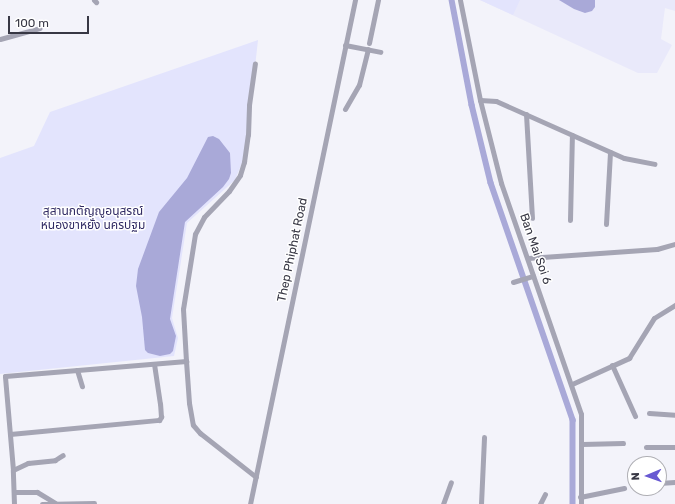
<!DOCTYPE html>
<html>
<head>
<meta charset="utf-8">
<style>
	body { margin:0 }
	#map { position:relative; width:675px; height:504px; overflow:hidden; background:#f3f3fa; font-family:Rubik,"Noto Sans Thai",sans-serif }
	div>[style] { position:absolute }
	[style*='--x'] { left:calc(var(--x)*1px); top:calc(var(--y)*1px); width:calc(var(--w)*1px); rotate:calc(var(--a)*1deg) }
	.built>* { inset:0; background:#e9e9fa }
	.green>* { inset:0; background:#e3e4fd }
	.water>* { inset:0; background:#a9a9d8 }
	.canal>* { height:5.5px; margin:-2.75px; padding:0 2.75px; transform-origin:2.75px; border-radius:2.75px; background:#a9a9d8 }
	.minor>* { height:5px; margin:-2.5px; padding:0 2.5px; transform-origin:2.5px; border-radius:2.5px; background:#a5a5b4 }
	span { translate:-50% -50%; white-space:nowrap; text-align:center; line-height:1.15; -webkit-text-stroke:3px #fff; paint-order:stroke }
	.park-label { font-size:12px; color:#302a63 }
	.street-label { font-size:12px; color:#373744 }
	.north { position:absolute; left:627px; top:456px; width:40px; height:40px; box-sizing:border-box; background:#fff; border:1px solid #afafb4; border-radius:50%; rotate:268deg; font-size:11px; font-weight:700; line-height:16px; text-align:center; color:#373744 }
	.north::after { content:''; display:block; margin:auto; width:14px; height:18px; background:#6859d2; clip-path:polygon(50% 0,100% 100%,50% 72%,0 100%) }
	.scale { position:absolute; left:8px; top:16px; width:81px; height:18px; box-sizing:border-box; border:2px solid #373744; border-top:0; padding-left:5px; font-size:12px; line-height:14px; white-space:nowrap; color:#373744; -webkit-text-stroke:3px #fff; paint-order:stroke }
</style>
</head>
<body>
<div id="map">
	<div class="built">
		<i style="clip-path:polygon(480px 0,675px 0,675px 11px,665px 8px,661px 39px,672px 45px,657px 73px,638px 73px)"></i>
	</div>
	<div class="green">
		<i style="clip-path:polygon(480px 0,520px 0,513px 15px)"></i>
		<i style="clip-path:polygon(258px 40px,247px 139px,242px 163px,235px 180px,187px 223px,172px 318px,178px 338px,174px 356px,0 374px,0 158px,34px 146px,50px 112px)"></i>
	</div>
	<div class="water">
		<i style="clip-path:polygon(559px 0,595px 0,595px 7px,592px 11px,585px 13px,574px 9px)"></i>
		<i style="clip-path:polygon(213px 136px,219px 139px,230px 153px,231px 173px,229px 179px,223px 187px,185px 222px,170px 319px,176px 336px,173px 351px,170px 354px,160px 356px,148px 353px,145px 350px,142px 317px,136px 286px,138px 269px,159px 212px,187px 178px,208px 137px)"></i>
	</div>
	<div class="canal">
		<i style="--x:452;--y:0;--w:107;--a:79.2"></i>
		<i style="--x:472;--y:105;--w:80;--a:76.3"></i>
		<i style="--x:491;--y:183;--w:251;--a:70.9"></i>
		<i style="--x:573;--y:420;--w:84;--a:90"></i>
	</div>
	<div class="minor">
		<i style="--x:94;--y:0;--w:3;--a:45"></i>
		<i style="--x:460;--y:0;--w:102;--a:78.7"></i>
		<i style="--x:480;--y:100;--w:86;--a:75.8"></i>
		<i style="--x:501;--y:183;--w:244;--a:70.9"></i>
		<i style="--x:581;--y:414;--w:90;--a:90"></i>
		<i style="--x:0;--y:39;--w:41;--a:-15.4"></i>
		<i style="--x:369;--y:43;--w:44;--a:-78.2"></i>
		<i style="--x:345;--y:45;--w:36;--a:11"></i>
		<i style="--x:480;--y:100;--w:16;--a:4"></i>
		<i style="--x:496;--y:101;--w:140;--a:24"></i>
		<i style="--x:624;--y:158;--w:31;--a:11"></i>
		<i style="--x:345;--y:109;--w:28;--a:-60"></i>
		<i style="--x:359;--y:85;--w:37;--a:-76"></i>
		<i style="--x:526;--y:114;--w:104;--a:86.7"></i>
		<i style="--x:570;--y:220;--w:85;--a:-88.7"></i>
		<i style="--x:606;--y:224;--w:72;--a:-86.8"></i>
		<i style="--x:528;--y:258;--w:129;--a:-4"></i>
		<i style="--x:657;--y:249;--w:19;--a:-16"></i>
		<i style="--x:513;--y:282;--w:21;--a:-17"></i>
		<i style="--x:186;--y:361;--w:52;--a:-93.3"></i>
		<i style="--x:183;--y:309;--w:76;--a:-80.9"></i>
		<i style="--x:195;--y:234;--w:19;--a:-62"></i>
		<i style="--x:204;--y:217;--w:36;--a:-46"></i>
		<i style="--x:229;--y:191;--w:19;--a:-55"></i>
		<i style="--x:240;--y:175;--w:14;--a:-73"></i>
		<i style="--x:244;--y:162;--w:27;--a:-82"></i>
		<i style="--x:248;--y:135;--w:30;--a:-88"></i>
		<i style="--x:249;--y:105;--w:42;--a:-81.9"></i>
		<i style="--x:612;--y:365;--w:56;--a:65.7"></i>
		<i style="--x:77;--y:370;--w:17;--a:73"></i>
		<i style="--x:572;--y:384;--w:63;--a:-24.5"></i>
		<i style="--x:629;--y:358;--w:47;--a:-58"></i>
		<i style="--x:654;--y:318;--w:25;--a:-32"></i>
		<i style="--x:649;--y:413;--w:26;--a:4"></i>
		<i style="--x:10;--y:434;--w:150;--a:-5.4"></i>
		<i style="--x:159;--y:420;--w:4;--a:-56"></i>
		<i style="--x:161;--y:417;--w:13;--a:-94"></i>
		<i style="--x:160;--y:404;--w:40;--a:-98.5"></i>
		<i style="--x:582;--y:444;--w:41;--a:-1.4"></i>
		<i style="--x:646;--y:447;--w:29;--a:0"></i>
		<i style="--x:13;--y:470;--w:17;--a:-25"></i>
		<i style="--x:28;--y:463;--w:27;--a:-6"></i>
		<i style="--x:55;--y:460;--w:9;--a:-32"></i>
		<i style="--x:659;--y:483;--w:16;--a:-4"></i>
		<i style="--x:14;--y:492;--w:23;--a:0"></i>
		<i style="--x:37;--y:492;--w:21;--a:31"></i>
		<i style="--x:580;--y:497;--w:45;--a:-11.6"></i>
		<i style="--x:14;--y:504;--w:34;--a:-92"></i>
		<i style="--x:13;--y:470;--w:94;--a:-94.9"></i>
		<i style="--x:5;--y:376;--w:182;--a:-4.7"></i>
		<i style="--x:186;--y:361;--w:42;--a:85.9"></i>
		<i style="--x:189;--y:403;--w:22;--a:80"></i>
		<i style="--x:193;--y:425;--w:11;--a:49"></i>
		<i style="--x:200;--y:433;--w:71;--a:38.2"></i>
		<i style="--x:42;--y:504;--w:52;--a:-1.1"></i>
		<i style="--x:250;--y:504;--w:515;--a:-78.23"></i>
		<i style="--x:443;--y:504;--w:23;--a:-70"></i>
		<i style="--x:481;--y:504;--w:67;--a:-87.4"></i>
		<i style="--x:540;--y:504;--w:11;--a:-63"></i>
	</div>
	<div class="park-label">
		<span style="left:93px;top:219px">สุสานกตัญญูอนุสรณ์<br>หนองขาหยั่ง นครปฐม</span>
	</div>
	<div class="street-label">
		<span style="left:535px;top:249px;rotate:71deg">Ban Mai Soi 6</span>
		<span style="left:293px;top:250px;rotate:-78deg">Thep Phiphat Road</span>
	</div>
	<div class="north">N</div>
	<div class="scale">100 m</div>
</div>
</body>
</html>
